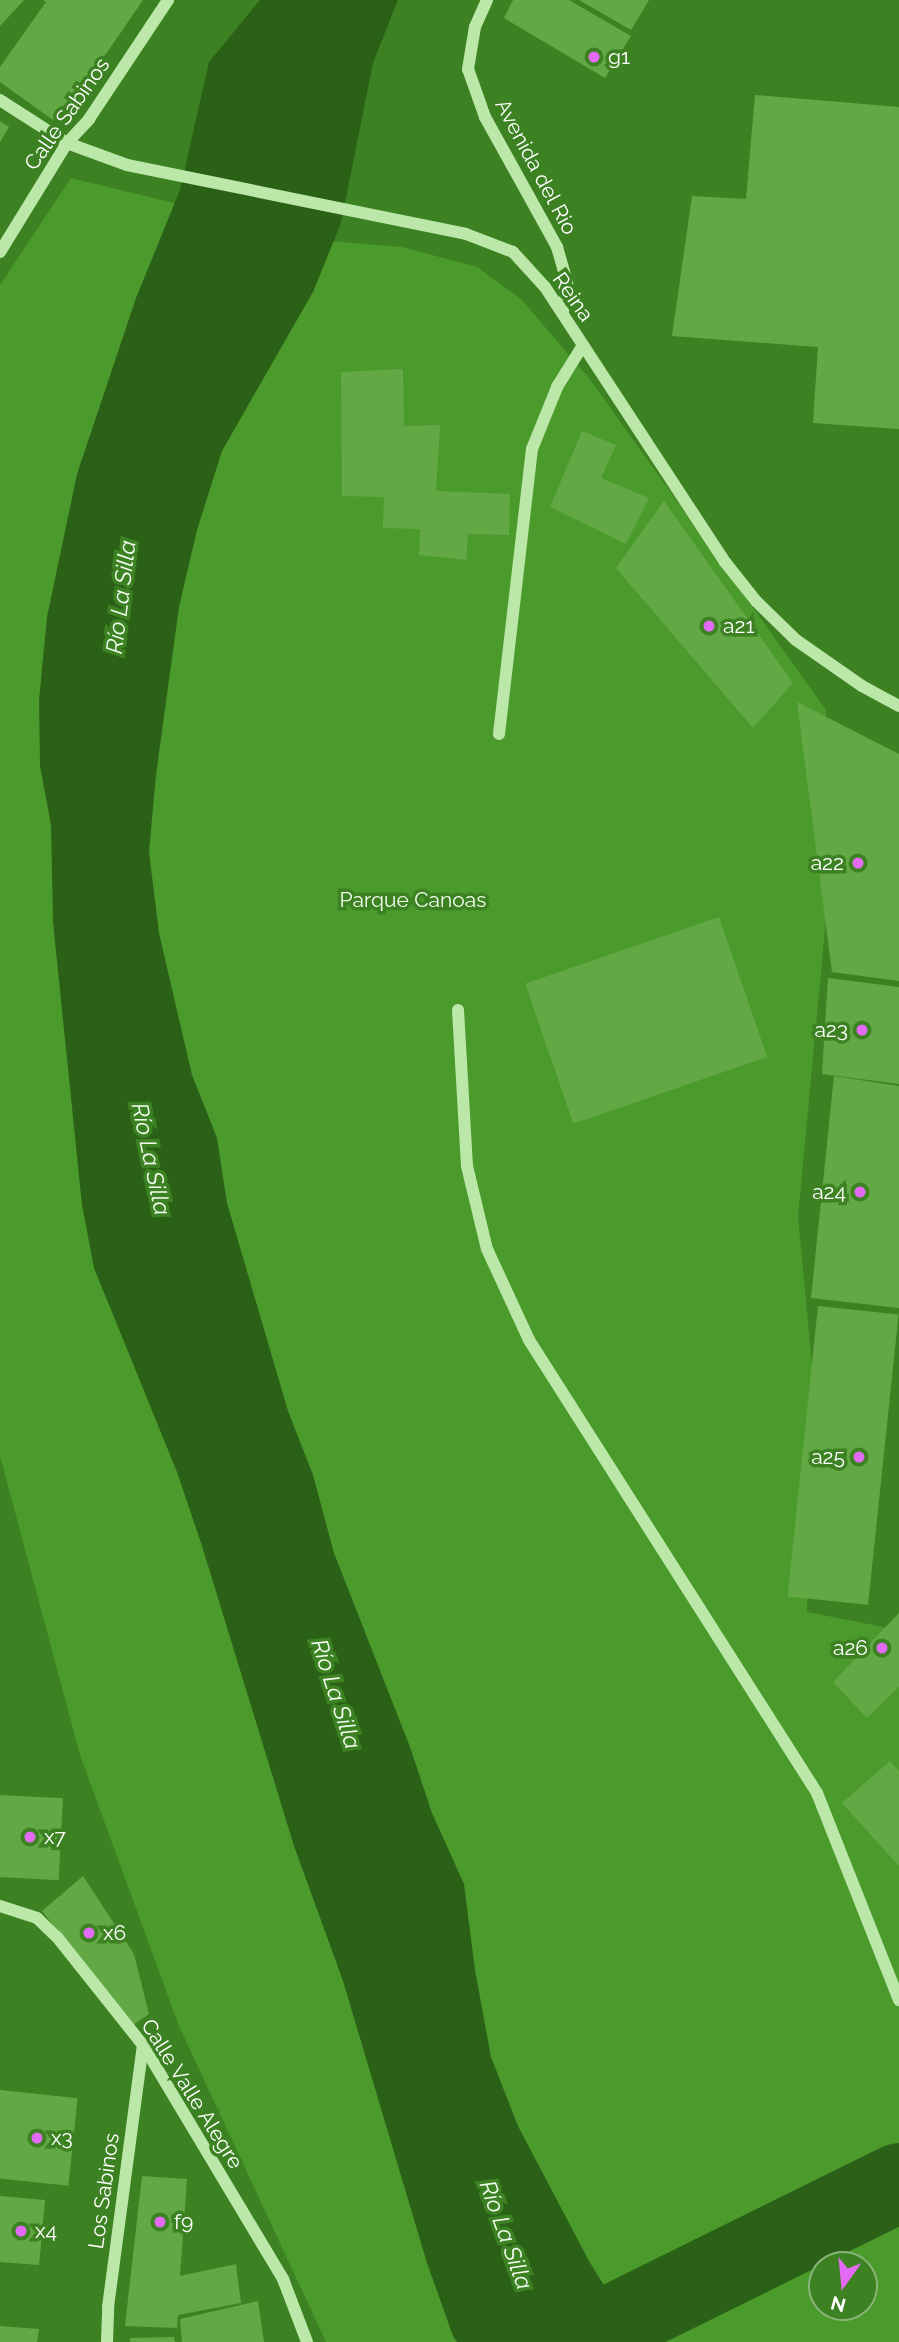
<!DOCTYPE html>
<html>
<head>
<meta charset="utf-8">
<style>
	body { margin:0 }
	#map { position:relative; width:899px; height:2342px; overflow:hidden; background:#3c8222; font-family:Raleway,sans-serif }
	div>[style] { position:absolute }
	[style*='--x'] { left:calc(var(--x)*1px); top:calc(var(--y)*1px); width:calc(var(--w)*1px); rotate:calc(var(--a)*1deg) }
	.green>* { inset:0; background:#4b9a2c }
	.water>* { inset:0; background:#2b6117 }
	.river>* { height:79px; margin:-39.5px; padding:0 39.5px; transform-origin:39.5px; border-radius:39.5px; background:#2b6117 }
	.building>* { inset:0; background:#62a946; transform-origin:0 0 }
	.minor>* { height:12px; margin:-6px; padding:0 6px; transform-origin:6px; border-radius:6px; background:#bbe8a8 }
	.dots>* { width:19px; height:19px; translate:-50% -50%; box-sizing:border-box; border:4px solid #3c8222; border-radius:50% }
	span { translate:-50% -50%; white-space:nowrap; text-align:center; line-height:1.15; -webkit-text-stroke:7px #3c8222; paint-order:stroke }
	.poi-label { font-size:21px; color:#fff }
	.left { translate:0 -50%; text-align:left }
	.right { translate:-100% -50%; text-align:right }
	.street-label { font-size:21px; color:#fff }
	.park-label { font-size:21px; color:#f1fced }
	.water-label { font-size:23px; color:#f3fcf0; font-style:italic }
	.north { position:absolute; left:808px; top:2251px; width:70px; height:70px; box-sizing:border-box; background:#3c8222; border:2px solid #8ab47a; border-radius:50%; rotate:195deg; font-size:19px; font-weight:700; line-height:28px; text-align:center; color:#fff }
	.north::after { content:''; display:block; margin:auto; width:24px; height:32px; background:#e36af4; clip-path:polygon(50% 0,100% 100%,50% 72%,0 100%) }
</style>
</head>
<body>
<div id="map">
	<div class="green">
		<i style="clip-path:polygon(evenodd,71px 178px,330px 241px,402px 247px,477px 267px,522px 300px,592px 382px,826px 710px,826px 919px,798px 1217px,813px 1375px,807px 1612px,899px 1630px,899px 2342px,326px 2342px,179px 2026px,80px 1755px,0 1456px,0 285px,71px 178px,822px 2265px,864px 2265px,864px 2307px,822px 2307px,822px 2265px)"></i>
	</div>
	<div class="water">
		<i style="clip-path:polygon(260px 0,398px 0,373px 63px,341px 223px,313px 292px,222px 451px,197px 530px,179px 607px,156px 775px,149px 852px,159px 933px,192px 1075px,217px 1138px,227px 1203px,288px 1411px,313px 1475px,334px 1553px,410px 1747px,432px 1813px,464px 1884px,475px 1970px,491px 2057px,518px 2126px,589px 2261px,639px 2342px,457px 2342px,453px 2336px,427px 2263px,343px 1981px,294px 1846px,202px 1546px,177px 1472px,94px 1268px,82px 1205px,53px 922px,51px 825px,40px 766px,39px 700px,47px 617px,77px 474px,136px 298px,180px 190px,209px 62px)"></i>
	</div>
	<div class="river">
		<i style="--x:575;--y:2342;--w:361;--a:-26.3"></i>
	</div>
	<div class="building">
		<i style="clip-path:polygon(0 0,24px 0,0 26px)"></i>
		<i style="clip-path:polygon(43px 0,143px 0,108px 51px,53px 120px,0 82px,0 67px,46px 2px)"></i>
		<i style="clip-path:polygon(513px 0,569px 0,631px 36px,605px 78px,504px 18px)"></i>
		<i style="clip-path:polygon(579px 0,649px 0,631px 30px)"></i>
		<i style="clip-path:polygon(755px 95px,899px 107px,899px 429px,813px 423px,818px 347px,672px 336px,692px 196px,746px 199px)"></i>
		<i style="clip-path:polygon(0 121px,9px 127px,0 142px)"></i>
		<i style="clip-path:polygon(403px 369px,404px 426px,440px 425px,436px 491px,510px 494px,509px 535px,468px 534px,466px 560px,419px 555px,420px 529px,383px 528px,384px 497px,342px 496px,341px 372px)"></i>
		<i style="clip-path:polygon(582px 431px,616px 445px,601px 478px,649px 498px,626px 544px,550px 507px)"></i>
		<i style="clip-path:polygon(664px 501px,793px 683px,753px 728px,616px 568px)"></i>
		<i style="clip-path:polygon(797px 702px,899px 754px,899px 981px,832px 972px)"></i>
		<i style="left:719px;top:917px;width:148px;height:205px;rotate:71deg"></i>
		<i style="clip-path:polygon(828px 978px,899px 987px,899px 1084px,822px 1074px)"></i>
		<i style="clip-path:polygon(834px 1076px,899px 1086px,899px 1308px,811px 1298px)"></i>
		<i style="left:818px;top:1306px;width:81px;height:292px;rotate:6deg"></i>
		<i style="clip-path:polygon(899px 1613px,899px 1687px,867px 1718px,833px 1682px)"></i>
		<i style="clip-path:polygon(890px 1761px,899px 1771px,899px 1866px,842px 1803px)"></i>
		<i style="left:0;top:1795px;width:63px;height:82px;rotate:3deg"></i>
		<i style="clip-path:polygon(83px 1876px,134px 1954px,149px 2014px,133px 2025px,42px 1911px)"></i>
		<i style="left:0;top:2090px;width:78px;height:88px;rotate:6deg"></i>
		<i style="clip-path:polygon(142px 2176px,187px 2179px,180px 2276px,236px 2264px,241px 2303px,178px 2315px,177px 2328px,125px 2326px)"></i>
		<i style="clip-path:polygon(0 2196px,45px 2200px,39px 2265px,0 2262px)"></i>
		<i style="clip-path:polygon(258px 2301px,264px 2342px,182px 2342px,180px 2319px)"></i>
		<i style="clip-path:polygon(0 2326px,39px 2329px,37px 2342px,0 2342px)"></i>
		<i style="clip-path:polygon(174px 2337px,175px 2342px,130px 2342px,130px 2338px)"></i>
	</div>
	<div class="minor">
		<i style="--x:487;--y:0;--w:30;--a:114"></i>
		<i style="--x:475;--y:27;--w:43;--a:99.5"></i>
		<i style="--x:468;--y:69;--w:51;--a:70.5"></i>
		<i style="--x:485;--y:117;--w:149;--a:61"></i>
		<i style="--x:557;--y:247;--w:37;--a:74"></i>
		<i style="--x:567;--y:283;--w:30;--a:98"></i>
		<i style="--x:0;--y:100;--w:80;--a:32.7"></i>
		<i style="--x:67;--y:143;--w:64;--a:20.1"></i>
		<i style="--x:127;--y:165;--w:346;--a:11.5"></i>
		<i style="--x:466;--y:234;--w:50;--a:21"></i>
		<i style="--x:513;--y:252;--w:47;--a:47.6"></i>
		<i style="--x:545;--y:287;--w:329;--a:56.8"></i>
		<i style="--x:725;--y:562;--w:50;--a:51.5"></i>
		<i style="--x:756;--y:601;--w:56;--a:44.3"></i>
		<i style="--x:796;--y:640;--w:80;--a:34.9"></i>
		<i style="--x:862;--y:686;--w:42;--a:28.4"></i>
		<i style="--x:0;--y:252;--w:128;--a:-58.4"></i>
		<i style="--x:67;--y:143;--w:33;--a:-47"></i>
		<i style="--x:89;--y:119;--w:143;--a:-56.4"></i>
		<i style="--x:499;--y:734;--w:287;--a:-83.4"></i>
		<i style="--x:532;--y:449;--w:67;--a:-68"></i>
		<i style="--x:557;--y:387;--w:49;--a:-58.2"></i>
		<i style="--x:458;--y:1010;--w:156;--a:86.7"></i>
		<i style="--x:467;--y:1166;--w:85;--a:76.5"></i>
		<i style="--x:487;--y:1249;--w:100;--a:65.2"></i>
		<i style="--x:529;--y:1340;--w:537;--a:57.55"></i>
		<i style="--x:817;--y:1793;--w:223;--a:68.4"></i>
		<i style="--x:0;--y:1906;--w:39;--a:18"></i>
		<i style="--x:37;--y:1918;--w:28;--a:44"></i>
		<i style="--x:57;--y:1937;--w:138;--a:51.5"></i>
		<i style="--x:143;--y:2045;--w:273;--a:59.1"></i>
		<i style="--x:283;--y:2279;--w:67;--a:69.1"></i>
		<i style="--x:107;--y:2342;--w:35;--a:-88"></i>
		<i style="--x:108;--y:2307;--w:264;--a:-82.4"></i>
	</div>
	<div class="dots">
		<i style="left:594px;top:57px;background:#e36af4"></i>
		<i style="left:709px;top:626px;background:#e36af4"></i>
		<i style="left:858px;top:863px;background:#e36af4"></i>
		<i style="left:862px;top:1030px;background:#e36af4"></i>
		<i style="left:860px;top:1192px;background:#e36af4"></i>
		<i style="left:859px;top:1457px;background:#e36af4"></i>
		<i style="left:882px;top:1648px;background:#e36af4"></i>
		<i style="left:30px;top:1837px;background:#e36af4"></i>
		<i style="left:89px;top:1933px;background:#e36af4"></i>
		<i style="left:37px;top:2138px;background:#e36af4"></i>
		<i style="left:160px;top:2222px;background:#e36af4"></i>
		<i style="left:21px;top:2231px;background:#e36af4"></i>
	</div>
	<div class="poi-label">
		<span class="left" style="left:608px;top:57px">g1</span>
		<span class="left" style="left:723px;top:626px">a21</span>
		<span class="right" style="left:844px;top:863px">a22</span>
		<span class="right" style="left:848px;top:1030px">a23</span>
		<span class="right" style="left:846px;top:1192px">a24</span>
		<span class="right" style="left:845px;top:1457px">a25</span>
		<span class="right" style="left:868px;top:1648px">a26</span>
		<span class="left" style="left:44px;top:1837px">x7</span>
		<span class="left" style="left:103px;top:1933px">x6</span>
		<span class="left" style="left:51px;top:2138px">x3</span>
		<span class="left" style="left:174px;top:2222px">f9</span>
		<span class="left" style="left:35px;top:2231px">x4</span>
	</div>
	<div class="street-label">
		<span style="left:67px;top:114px;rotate:-55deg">Calle Sabinos</span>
		<span style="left:536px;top:167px;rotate:62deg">Avenida del Rio</span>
		<span style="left:573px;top:297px;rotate:55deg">Reina</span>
		<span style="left:192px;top:2094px;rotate:58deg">Calle Valle Alegre</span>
		<span style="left:104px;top:2191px;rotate:-82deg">Los Sabinos</span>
	</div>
	<div class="park-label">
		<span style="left:413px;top:900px">Parque Canoas</span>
	</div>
	<div class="water-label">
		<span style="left:121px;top:597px;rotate:-83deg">Río La Silla</span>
		<span style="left:151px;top:1159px;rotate:78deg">Río La Silla</span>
		<span style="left:336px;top:1694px;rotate:72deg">Río La Silla</span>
		<span style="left:506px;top:2235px;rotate:70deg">Río La Silla</span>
	</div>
	<div class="north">N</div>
</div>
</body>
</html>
